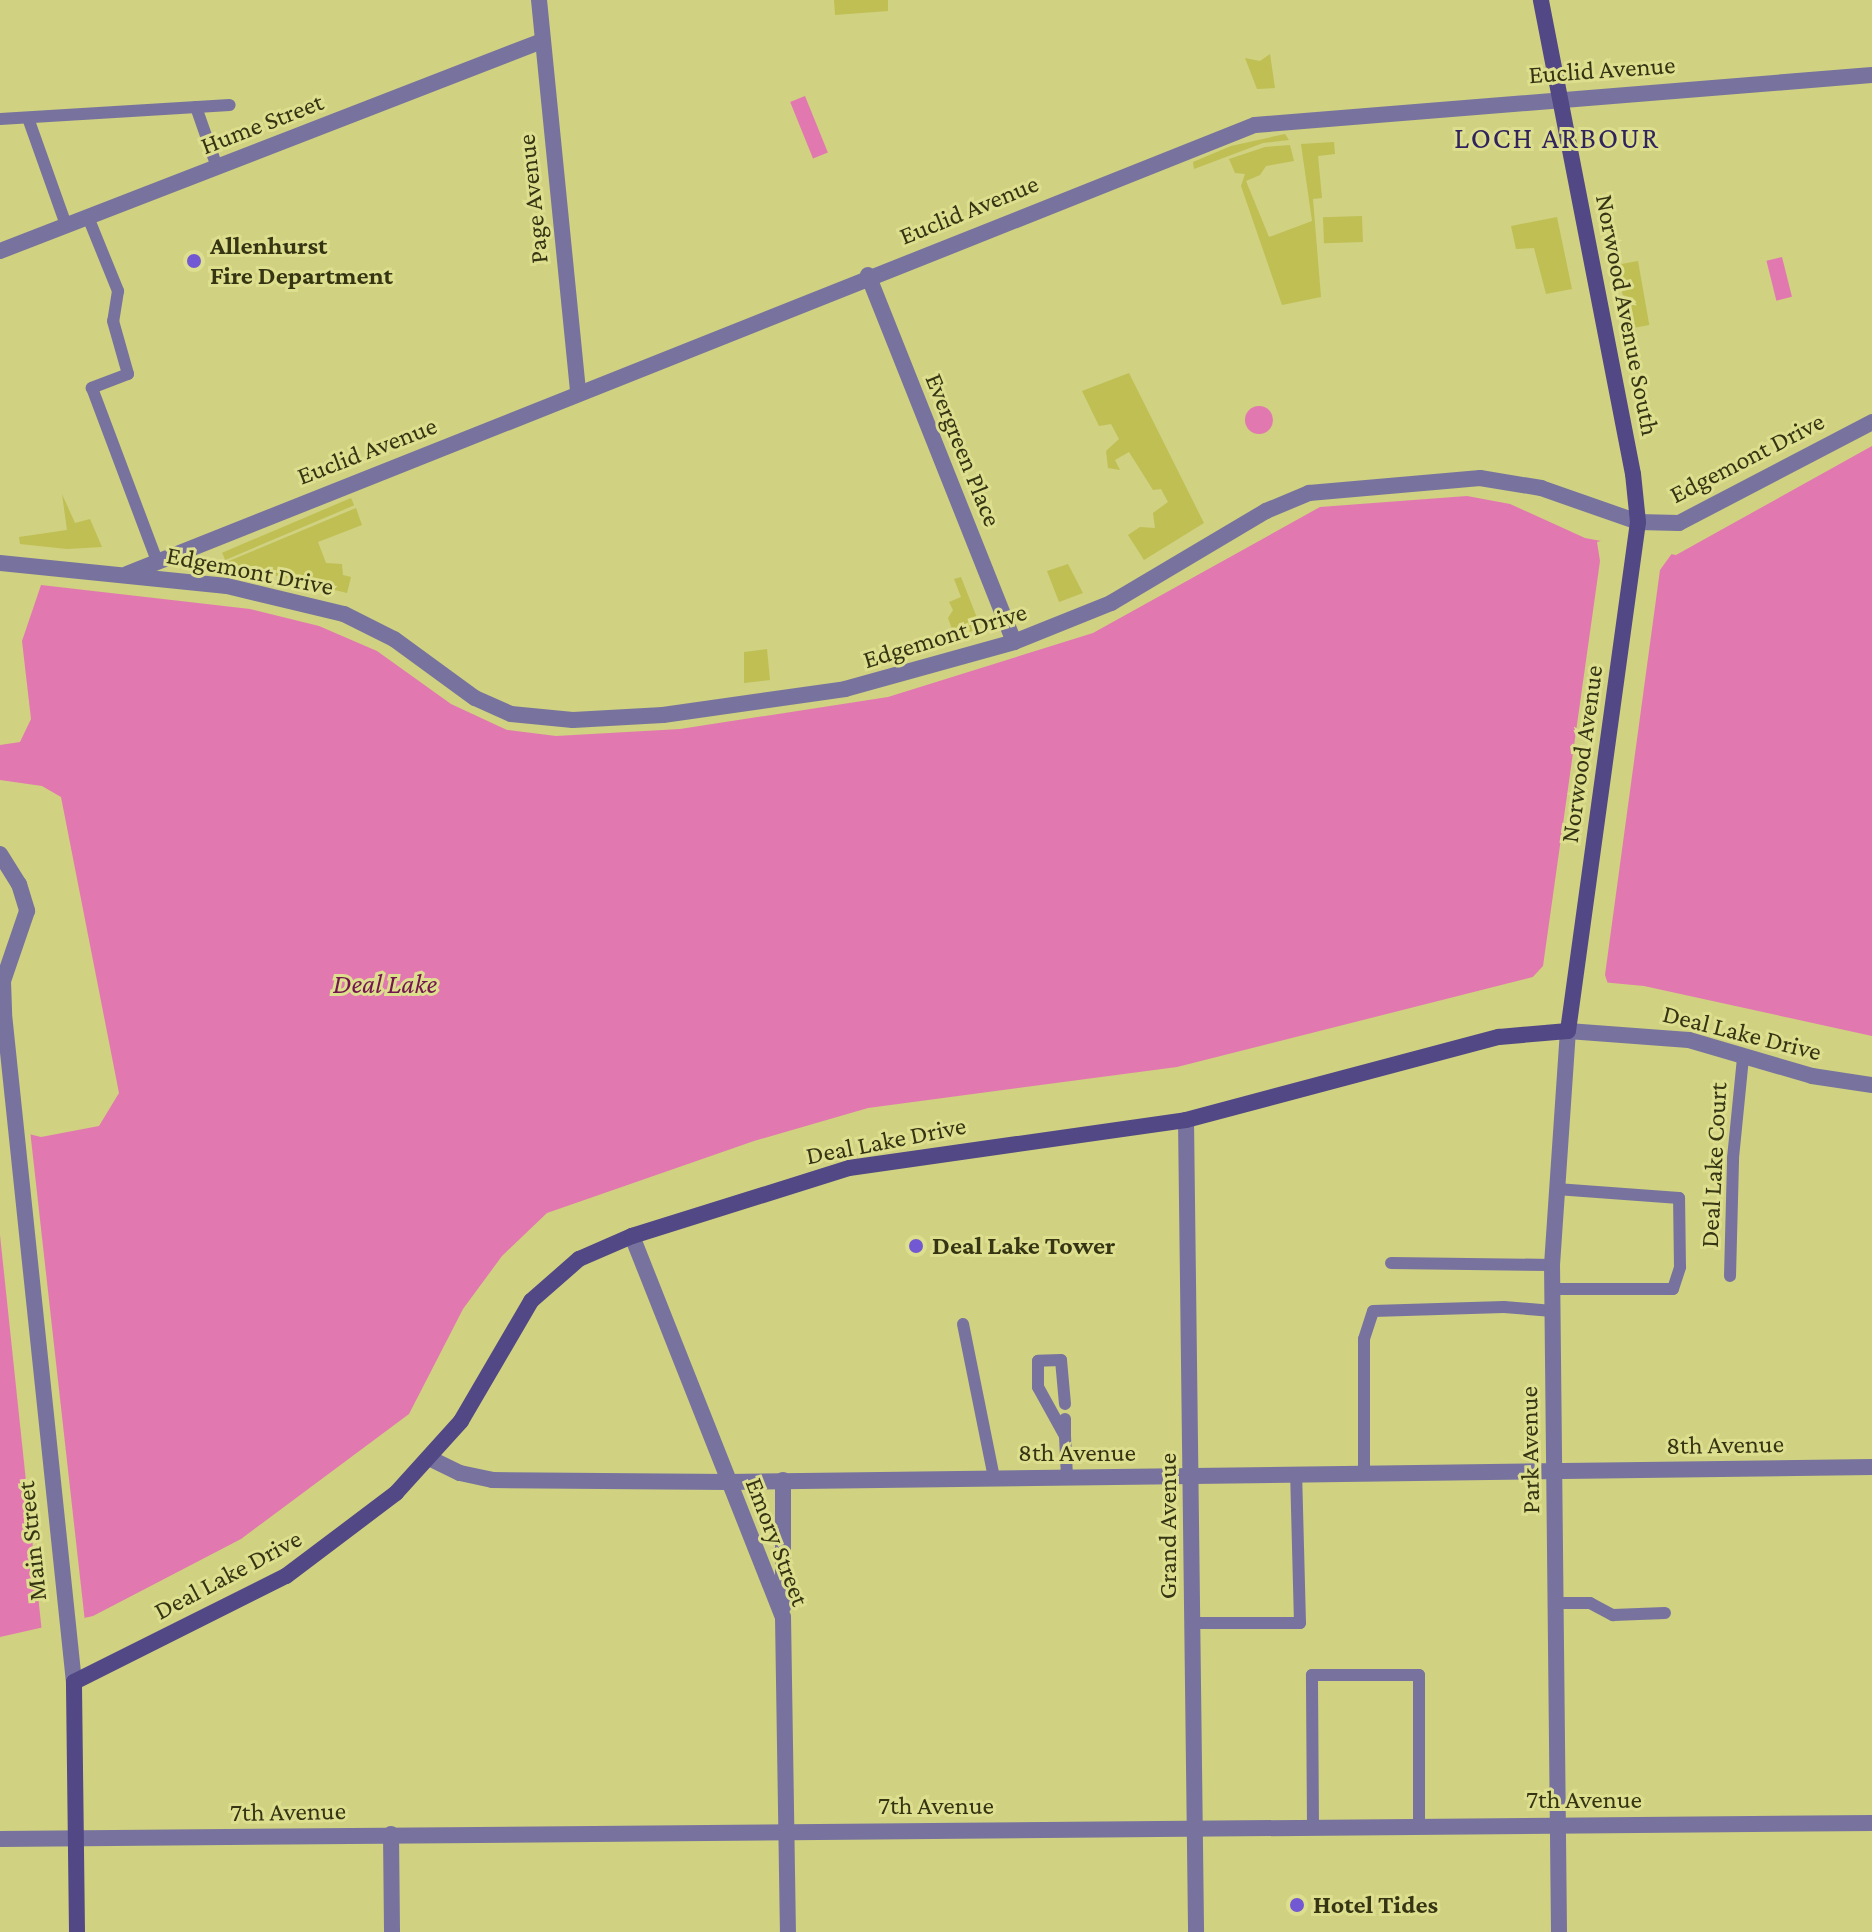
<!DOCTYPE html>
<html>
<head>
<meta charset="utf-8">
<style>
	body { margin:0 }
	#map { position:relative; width:1872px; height:1932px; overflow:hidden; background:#d0d181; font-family:"Crimson Pro",serif }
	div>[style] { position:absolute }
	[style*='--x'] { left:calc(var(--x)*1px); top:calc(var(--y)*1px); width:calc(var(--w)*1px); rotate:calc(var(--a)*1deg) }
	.green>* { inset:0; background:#bfbf54; transform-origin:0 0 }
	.water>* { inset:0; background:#e278b0; transform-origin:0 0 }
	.round { border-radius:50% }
	.pier>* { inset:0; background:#d0d181 }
	.service>* { height:12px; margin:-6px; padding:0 6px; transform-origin:6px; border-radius:6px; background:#77739e }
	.minor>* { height:16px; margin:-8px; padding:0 8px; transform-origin:8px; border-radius:8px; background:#77739e }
	.tertiary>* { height:16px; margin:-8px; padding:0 8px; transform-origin:8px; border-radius:8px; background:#77739e }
	.secondary>* { height:16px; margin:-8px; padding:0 8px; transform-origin:8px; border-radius:8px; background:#514885 }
	.dots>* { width:22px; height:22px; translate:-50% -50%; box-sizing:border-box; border:4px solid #ddde8e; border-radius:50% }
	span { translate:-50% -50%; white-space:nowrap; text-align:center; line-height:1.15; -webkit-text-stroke:6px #ddde8e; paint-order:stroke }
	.street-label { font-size:26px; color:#353514 }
	.poi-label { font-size:26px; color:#353514; font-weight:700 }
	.left { translate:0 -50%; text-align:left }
	.water-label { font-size:28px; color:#74154f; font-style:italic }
	.quarter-label { font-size:30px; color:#30245e; letter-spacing:2px }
</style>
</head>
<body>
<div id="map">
	<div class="green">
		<i style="clip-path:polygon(834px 0,888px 0,888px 11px,835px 15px)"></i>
		<i style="clip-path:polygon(1270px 54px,1275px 88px,1257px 89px,1245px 58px,1260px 61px)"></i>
		<i style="clip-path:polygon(1285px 134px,1289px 140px,1263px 143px,1194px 169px,1193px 162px,1231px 146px)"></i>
		<i style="clip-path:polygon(1334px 142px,1335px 154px,1318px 156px,1322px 198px,1313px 199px,1321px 297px,1282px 305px,1241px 186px,1245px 174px,1235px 173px,1229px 159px,1265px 147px,1290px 145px,1294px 161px,1266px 166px,1260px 175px,1246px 181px,1269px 237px,1312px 221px,1301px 144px)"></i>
		<i style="left:1362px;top:216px;width:26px;height:39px;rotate:88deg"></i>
		<i style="clip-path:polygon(1557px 217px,1572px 289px,1546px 294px,1534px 248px,1516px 249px,1511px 226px)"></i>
		<i style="left:1638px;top:261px;width:65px;height:21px;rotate:80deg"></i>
		<i style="clip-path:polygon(1129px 373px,1204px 523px,1144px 560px,1128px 535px,1140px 527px,1155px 528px,1153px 513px,1168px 502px,1161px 489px,1153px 490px,1129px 452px,1115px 460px,1120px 470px,1108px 468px,1106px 451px,1119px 439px,1111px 424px,1099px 426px,1082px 391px)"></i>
		<i style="clip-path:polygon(62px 494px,75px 523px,90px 519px,102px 547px,67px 549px,20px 544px,19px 537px,67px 530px)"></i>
		<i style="left:351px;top:498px;width:8px;height:140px;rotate:67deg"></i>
		<i style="clip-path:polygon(356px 508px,362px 525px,318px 542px,326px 563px,342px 564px,343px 575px,351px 577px,347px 593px,224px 563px)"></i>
		<i style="clip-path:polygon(1068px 564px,1083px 593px,1059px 602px,1047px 571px)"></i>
		<i style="clip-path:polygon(961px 577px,981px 628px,955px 637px,948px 618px,953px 610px,949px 602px,961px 597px,954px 579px)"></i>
		<i style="clip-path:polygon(767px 649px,770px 680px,744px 683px,744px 652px)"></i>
	</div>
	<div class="water">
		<i style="left:805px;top:96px;width:61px;height:16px;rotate:68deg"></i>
		<i style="left:1782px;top:257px;width:41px;height:16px;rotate:76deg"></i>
		<i class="round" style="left:1245px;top:406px;width:28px;height:28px"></i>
		<i style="clip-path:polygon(1872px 446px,1872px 1036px,1644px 986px,1537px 976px,1177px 1067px,868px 1108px,754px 1141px,547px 1213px,502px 1256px,463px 1309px,409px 1414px,241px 1539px,93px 1616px,0 1637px,0 1127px,41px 1137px,99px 1126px,119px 1093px,61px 797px,42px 786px,0 780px,0 745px,20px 742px,31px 719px,22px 641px,41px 585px,250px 609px,319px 626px,377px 651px,451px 704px,507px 730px,556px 736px,680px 729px,888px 697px,1093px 633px,1320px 507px,1467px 496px,1510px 504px,1585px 538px,1676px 555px)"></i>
	</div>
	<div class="pier">
		<i style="clip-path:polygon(1608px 539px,1673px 552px,1660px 570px,1605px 975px,1609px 987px,1531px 979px,1543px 966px,1600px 561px,1597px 542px)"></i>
		<i style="clip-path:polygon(0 1123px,30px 1130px,85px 1622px,42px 1633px,0 1235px)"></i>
	</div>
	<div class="service">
		<i style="--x:196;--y:107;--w:64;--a:70.7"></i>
		<i style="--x:28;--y:118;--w:114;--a:70.4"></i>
		<i style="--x:0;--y:119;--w:230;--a:-3.5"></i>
		<i style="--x:88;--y:217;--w:80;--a:67.9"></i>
		<i style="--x:118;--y:291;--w:30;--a:99"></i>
		<i style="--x:113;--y:321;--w:55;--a:74.2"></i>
		<i style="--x:128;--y:374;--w:39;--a:159"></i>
		<i style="--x:92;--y:388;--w:185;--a:69.4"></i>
		<i style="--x:1391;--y:1263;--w:161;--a:0.7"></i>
		<i style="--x:1730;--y:1276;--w:118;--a:-88.5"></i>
		<i style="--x:1733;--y:1158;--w:100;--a:-84.3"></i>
		<i style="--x:1553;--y:1289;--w:120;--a:0"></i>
		<i style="--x:1673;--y:1289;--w:23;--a:-72"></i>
		<i style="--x:1680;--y:1267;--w:69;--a:-90.8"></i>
		<i style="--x:1679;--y:1198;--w:123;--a:-175.8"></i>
		<i style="--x:963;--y:1324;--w:157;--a:78.6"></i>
		<i style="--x:1065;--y:1404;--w:44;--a:-95.2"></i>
		<i style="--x:1061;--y:1360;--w:23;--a:178"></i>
		<i style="--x:1038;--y:1361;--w:26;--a:90"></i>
		<i style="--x:1038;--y:1387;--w:56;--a:61.1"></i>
		<i style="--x:1065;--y:1436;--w:17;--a:-90"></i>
		<i style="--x:1065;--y:1436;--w:41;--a:87.2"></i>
		<i style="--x:1364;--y:1475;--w:136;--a:-90"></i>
		<i style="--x:1364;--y:1339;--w:29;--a:-72"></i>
		<i style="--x:1373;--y:1311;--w:131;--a:-1.7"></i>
		<i style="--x:1504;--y:1307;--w:49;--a:4.7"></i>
		<i style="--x:1556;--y:1603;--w:34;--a:0"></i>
		<i style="--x:1590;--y:1603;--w:26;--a:28"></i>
		<i style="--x:1613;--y:1615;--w:52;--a:-2.2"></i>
		<i style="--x:1192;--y:1623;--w:108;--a:0"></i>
		<i style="--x:1300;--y:1623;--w:148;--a:-91.5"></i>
		<i style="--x:1313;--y:1827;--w:152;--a:-90.4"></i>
		<i style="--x:1312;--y:1675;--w:107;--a:0"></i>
		<i style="--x:1419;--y:1675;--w:152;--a:90"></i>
	</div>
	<div class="minor">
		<i style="--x:539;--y:0;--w:395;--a:84.3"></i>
		<i style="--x:0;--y:251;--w:581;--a:-21.18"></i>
		<i style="--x:868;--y:275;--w:395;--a:68.3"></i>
		<i style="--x:127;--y:574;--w:1214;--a:-21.71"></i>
		<i style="--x:1255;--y:125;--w:619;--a:-4.63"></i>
		<i style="--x:632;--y:1236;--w:410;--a:68.4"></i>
		<i style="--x:783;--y:1617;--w:315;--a:89.1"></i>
		<i style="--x:431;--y:1459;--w:32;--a:26"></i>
		<i style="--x:460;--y:1473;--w:33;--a:12"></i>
		<i style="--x:492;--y:1480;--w:236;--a:0.5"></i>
		<i style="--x:728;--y:1482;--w:1144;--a:-0.75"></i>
		<i style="--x:783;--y:1480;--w:127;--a:90"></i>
		<i style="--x:391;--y:1834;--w:98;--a:89.4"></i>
		<i style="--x:0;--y:1839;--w:1872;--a:-0.49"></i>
		<i style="--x:1559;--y:1932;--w:667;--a:-90.6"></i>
		<i style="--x:1552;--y:1265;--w:235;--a:-86.1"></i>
	</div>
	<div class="tertiary">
		<i style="--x:0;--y:563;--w:228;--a:5.8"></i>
		<i style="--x:227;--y:586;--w:120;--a:13.5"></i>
		<i style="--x:344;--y:614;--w:56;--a:26.6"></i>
		<i style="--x:394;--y:639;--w:100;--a:36.1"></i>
		<i style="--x:475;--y:698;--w:39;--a:24"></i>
		<i style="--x:511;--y:714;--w:62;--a:5.5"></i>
		<i style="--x:573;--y:720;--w:90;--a:-3.2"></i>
		<i style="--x:663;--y:715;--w:184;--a:-8.1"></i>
		<i style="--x:845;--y:689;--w:175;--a:-15.5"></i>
		<i style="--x:1014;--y:642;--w:105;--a:-21.9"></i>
		<i style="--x:1111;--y:603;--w:180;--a:-30.7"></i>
		<i style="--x:1266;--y:511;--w:47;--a:-22.7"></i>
		<i style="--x:1309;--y:493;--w:172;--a:-5"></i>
		<i style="--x:1480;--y:478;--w:62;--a:9.3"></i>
		<i style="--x:1541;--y:488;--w:103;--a:19.3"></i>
		<i style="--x:1638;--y:522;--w:41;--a:1.4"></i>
		<i style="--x:1679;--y:523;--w:218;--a:-27.6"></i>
		<i style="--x:0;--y:854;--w:36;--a:58"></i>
		<i style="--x:19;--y:884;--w:28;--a:73"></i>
		<i style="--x:27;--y:911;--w:74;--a:108.9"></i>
		<i style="--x:3;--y:981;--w:33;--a:88"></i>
		<i style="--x:4;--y:1014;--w:672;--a:84.02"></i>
		<i style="--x:1568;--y:1031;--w:121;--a:4.3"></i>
		<i style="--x:1689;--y:1040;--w:128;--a:16.3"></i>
		<i style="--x:1812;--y:1076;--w:61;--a:8.5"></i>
		<i style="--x:1186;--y:1120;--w:812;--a:89.29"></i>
	</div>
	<div class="secondary">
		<i style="--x:77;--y:1932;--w:250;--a:-90.7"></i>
		<i style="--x:74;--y:1682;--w:237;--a:-26.6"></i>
		<i style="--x:286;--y:1576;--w:138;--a:-37"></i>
		<i style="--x:396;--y:1493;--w:97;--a:-47.9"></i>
		<i style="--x:461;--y:1421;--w:139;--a:-59.7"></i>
		<i style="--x:531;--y:1301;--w:64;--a:-41.2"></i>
		<i style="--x:579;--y:1259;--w:58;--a:-23.5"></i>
		<i style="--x:632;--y:1236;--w:227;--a:-17.4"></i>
		<i style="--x:849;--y:1168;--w:340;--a:-8.1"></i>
		<i style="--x:1186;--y:1120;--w:324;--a:-14.9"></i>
		<i style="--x:1499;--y:1037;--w:69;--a:-5"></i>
		<i style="--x:1568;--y:1031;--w:514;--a:-82.17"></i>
		<i style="--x:1638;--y:522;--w:48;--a:-95.9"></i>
		<i style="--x:1633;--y:474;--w:483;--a:-101"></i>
	</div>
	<div class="dots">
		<i style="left:194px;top:261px;background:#7259d3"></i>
		<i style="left:916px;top:1246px;background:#7259d3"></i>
		<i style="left:1297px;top:1905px;background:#7259d3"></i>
	</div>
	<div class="street-label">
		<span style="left:1602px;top:70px;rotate:-4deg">Euclid Avenue</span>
		<span style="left:262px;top:124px;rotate:-21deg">Hume Street</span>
		<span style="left:533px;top:199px;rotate:-96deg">Page Avenue</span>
		<span style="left:969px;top:210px;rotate:-22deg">Euclid Avenue</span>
		<span style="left:1627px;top:315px;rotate:79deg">Norwood Avenue South</span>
		<span style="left:963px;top:450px;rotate:68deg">Evergreen Place</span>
		<span style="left:367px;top:451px;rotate:-21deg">Euclid Avenue</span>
		<span style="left:1747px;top:458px;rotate:-27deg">Edgemont Drive</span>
		<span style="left:250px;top:571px;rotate:11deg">Edgemont Drive</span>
		<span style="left:945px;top:636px;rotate:-17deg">Edgemont Drive</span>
		<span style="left:1582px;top:754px;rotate:-82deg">Norwood Avenue</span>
		<span style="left:1742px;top:1033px;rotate:14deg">Deal Lake Drive</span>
		<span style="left:886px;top:1141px;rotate:-11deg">Deal Lake Drive</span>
		<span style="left:1714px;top:1165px;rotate:-87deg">Deal Lake Court</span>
		<span style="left:1725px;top:1445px;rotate:-1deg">8th Avenue</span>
		<span style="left:1530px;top:1450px;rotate:-91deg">Park Avenue</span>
		<span style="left:1077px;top:1453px">8th Avenue</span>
		<span style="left:1168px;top:1526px;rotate:-90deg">Grand Avenue</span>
		<span style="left:32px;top:1541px;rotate:-96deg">Main Street</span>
		<span style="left:777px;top:1542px;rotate:69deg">Emory Street</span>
		<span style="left:228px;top:1575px;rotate:-28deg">Deal Lake Drive</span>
		<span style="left:1584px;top:1800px">7th Avenue</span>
		<span style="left:936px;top:1806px">7th Avenue</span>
		<span style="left:288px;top:1812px;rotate:-1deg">7th Avenue</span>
	</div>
	<div class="poi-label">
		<span class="left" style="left:210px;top:261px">Allenhurst<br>Fire Department</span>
		<span class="left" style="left:932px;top:1246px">Deal Lake Tower</span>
		<span class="left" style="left:1313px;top:1905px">Hotel Tides</span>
	</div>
	<div class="water-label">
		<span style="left:385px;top:984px">Deal Lake</span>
	</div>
	<div class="quarter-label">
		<span style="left:1557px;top:138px">LOCH ARBOUR</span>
	</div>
</div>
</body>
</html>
